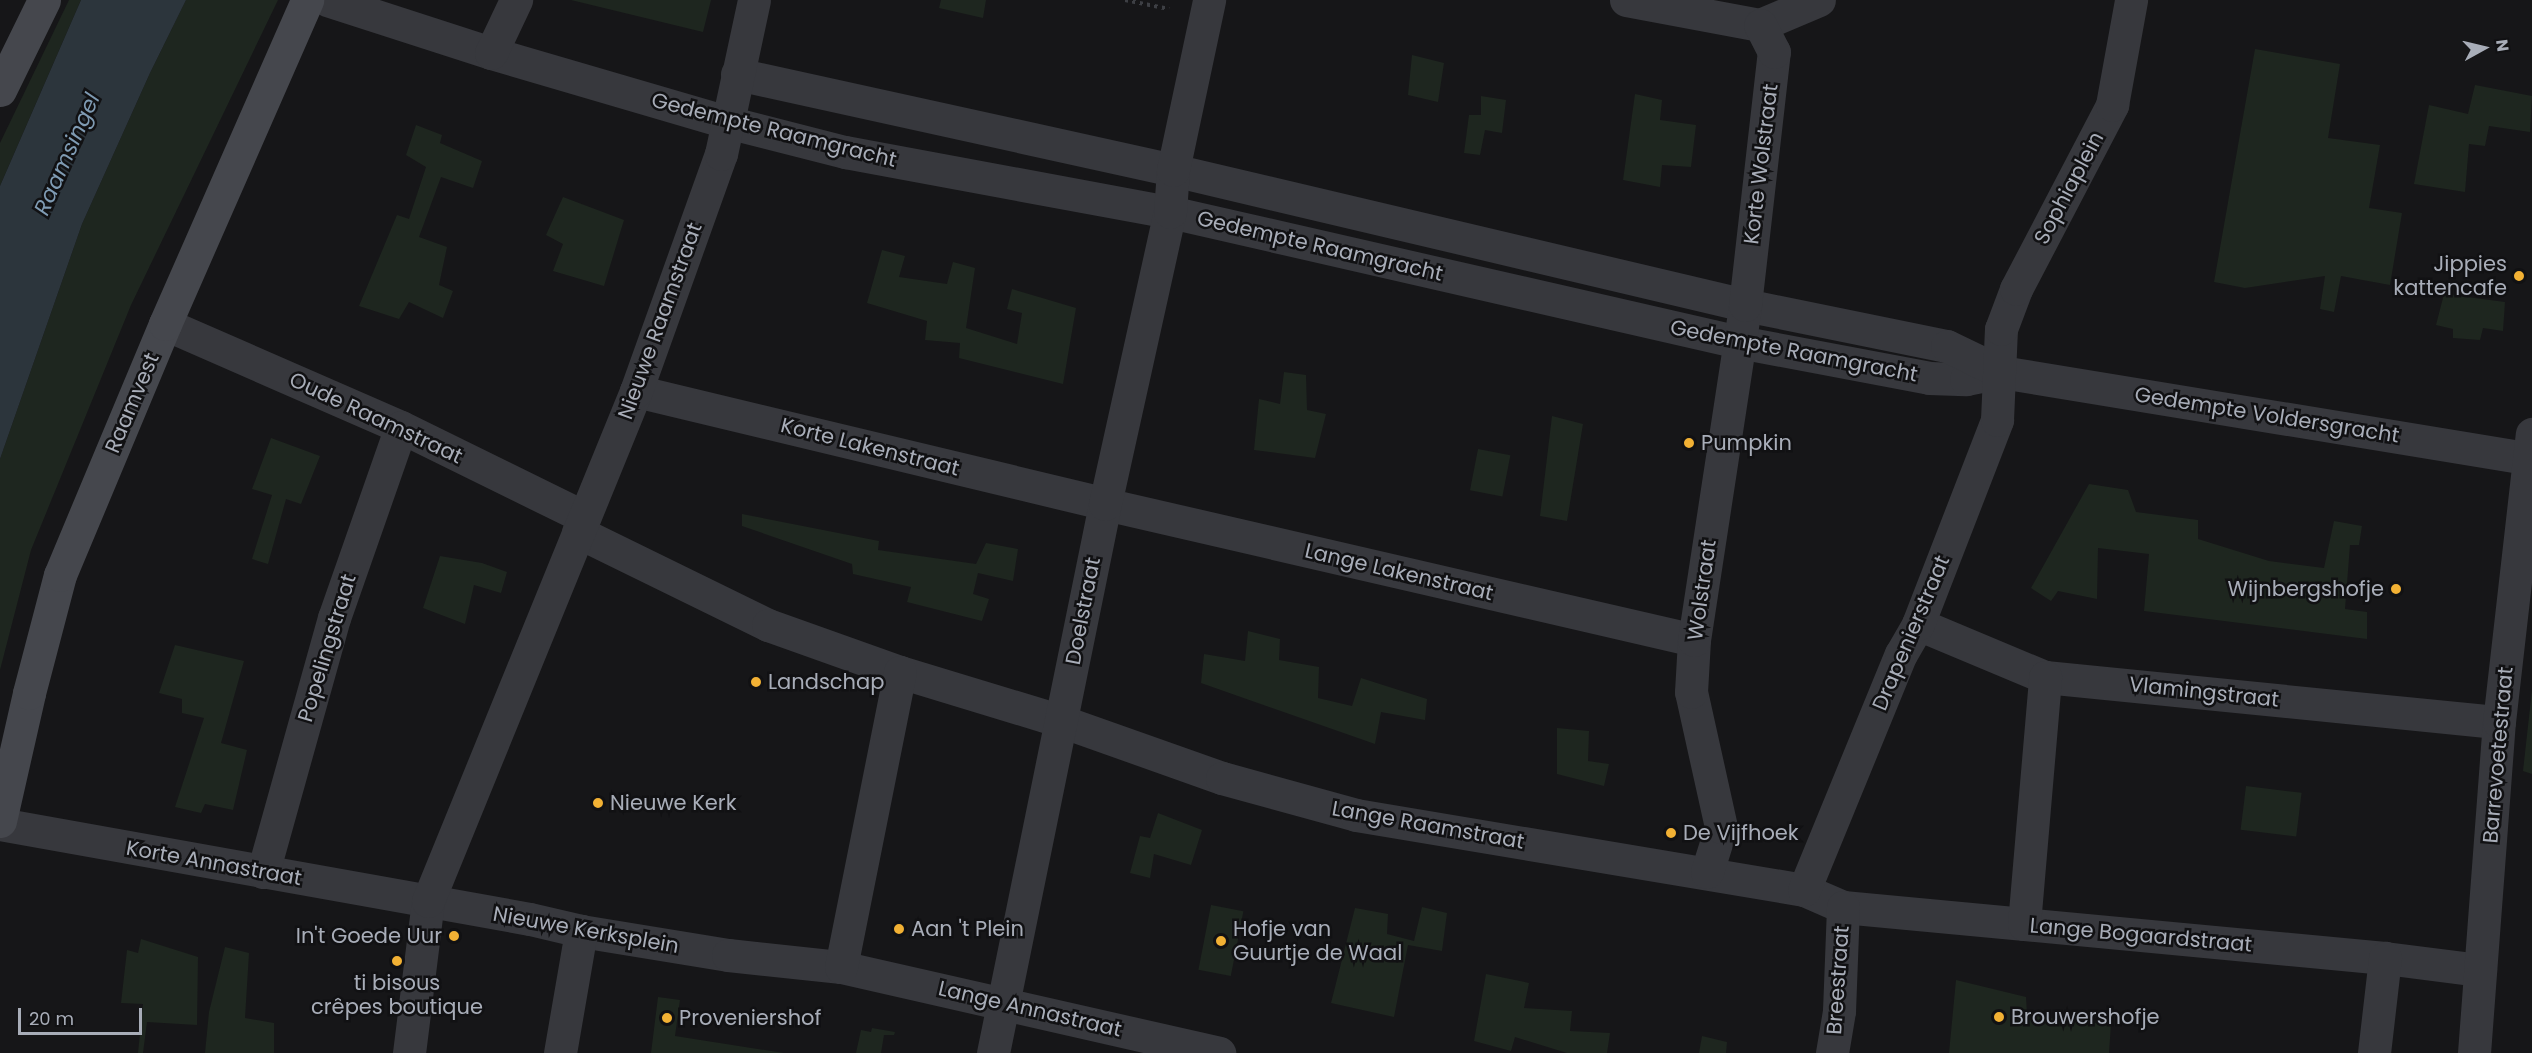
<!DOCTYPE html>
<html>
<head>
<meta charset="utf-8">
<style>
	body { margin:0 }
	#map { position:relative; width:2532px; height:1053px; overflow:hidden; background:#161618; font-family:Poppins,sans-serif }
	div>[style] { position:absolute }
	[style*='--x'] { left:calc(var(--x)*1px); top:calc(var(--y)*1px); width:calc(var(--w)*1px); rotate:calc(var(--a)*1deg) }
	.green>* { inset:0; background:#1e261f; transform-origin:0 0 }
	.water>* { inset:0; background:#2c353c }
	.path>* { height:4px; margin-top:-2px; transform-origin:0; background:repeating-linear-gradient(90deg,#3d3f44 0 3px,transparent 0 7.5px) }
	.street>* { height:33px; margin:-16.5px; padding:0 16.5px; transform-origin:16.5px; border-radius:16.5px; background:#37383d }
	.secondary>* { height:33px; margin:-16.5px; padding:0 16.5px; transform-origin:16.5px; border-radius:16.5px; background:#45474d }
	.dots>* { width:16px; height:16px; translate:-50% -50%; box-sizing:border-box; border:3px solid #111113; border-radius:50% }
	span { translate:-50% -50%; white-space:nowrap; text-align:center; line-height:1.15; -webkit-text-stroke:5px #111113; paint-order:stroke }
	.street-label { font-size:21px; color:#a8adb8 }
	.poi-label { font-size:21px; color:#a8adb8 }
	.right { translate:-100% -50%; text-align:right }
	.left { translate:0 -50%; text-align:left }
	.water-label { font-size:22px; color:#7f9bb3; font-style:italic }
	.north { position:absolute; left:2454px; top:18px; width:60px; height:60px; -webkit-text-stroke:4px #111113; paint-order:stroke; rotate:82deg; font-size:16px; font-weight:700; line-height:24px; text-align:center; color:#a8adb8 }
	.north::after { content:''; display:block; margin:auto; width:21px; height:27px; background:#a8adb8; clip-path:polygon(50% 0,100% 100%,50% 72%,0 100%) }
	.scale { position:absolute; left:18px; top:1008px; width:124px; height:27px; box-sizing:border-box; border:3px solid #a8adb8; border-top:0; padding-left:8px; font-size:18px; line-height:21px; white-space:nowrap; color:#a8adb8; -webkit-text-stroke:4px #111113; paint-order:stroke }
</style>
</head>
<body>
<div id="map">
	<div class="green">
		<i style="clip-path:polygon(69px 0,81px 0,0 186px,0 143px)"></i>
		<i style="clip-path:polygon(186px 0,278px 0,131px 305px,31px 550px,0 670px,0 459px,82px 224px,150px 73px)"></i>
		<i style="clip-path:polygon(571px 0,711px 0,703px 32px)"></i>
		<i style="clip-path:polygon(941px 0,986px 0,983px 18px,939px 8px)"></i>
		<i style="clip-path:polygon(2255px 49px,2340px 64px,2328px 138px,2380px 145px,2369px 208px,2402px 213px,2390px 285px,2341px 276px,2334px 312px,2320px 309px,2325px 276px,2245px 288px,2214px 282px)"></i>
		<i style="clip-path:polygon(1412px 55px,1444px 63px,1438px 102px,1408px 95px)"></i>
		<i style="clip-path:polygon(2475px 85px,2532px 96px,2530px 132px,2489px 126px,2485px 146px,2469px 144px,2465px 192px,2414px 184px,2429px 105px,2468px 114px)"></i>
		<i style="clip-path:polygon(1635px 94px,1662px 100px,1660px 120px,1696px 125px,1691px 167px,1662px 165px,1660px 187px,1623px 180px)"></i>
		<i style="clip-path:polygon(1481px 96px,1506px 100px,1502px 133px,1485px 130px,1480px 155px,1464px 153px,1469px 115px,1481px 115px)"></i>
		<i style="clip-path:polygon(416px 125px,442px 135px,440px 143px,482px 161px,473px 188px,441px 177px,419px 237px,447px 247px,439px 285px,453px 291px,443px 318px,409px 302px,399px 319px,359px 306px,397px 215px,409px 219px,426px 167px,406px 155px)"></i>
		<i style="clip-path:polygon(563px 197px,624px 220px,604px 286px,553px 271px,563px 244px,546px 235px)"></i>
		<i style="clip-path:polygon(882px 250px,905px 256px,899px 277px,947px 284px,953px 262px,975px 268px,966px 328px,1017px 344px,1022px 313px,1007px 309px,1012px 289px,1076px 308px,1063px 384px,959px 358px,960px 343px,925px 340px,927px 321px,867px 303px)"></i>
		<i style="clip-path:polygon(2444px 294px,2505px 302px,2503px 331px,2483px 328px,2480px 340px,2453px 338px,2453px 329px,2436px 325px)"></i>
		<i style="clip-path:polygon(1284px 372px,1306px 375px,1307px 410px,1326px 414px,1315px 458px,1254px 450px,1259px 399px,1280px 404px)"></i>
		<i style="clip-path:polygon(1552px 416px,1583px 424px,1567px 521px,1540px 516px)"></i>
		<i style="clip-path:polygon(271px 438px,320px 456px,301px 504px,286px 499px,268px 564px,252px 559px,272px 495px,252px 489px)"></i>
		<i style="left:1478px;top:449px;width:33px;height:42px;rotate:11deg"></i>
		<i style="clip-path:polygon(2089px 484px,2128px 490px,2136px 512px,2198px 520px,2198px 539px,2269px 561px,2324px 568px,2334px 521px,2362px 526px,2359px 545px,2350px 545px,2345px 609px,2367px 612px,2367px 639px,2144px 611px,2149px 554px,2098px 548px,2097px 599px,2058px 591px,2051px 601px,2031px 588px)"></i>
		<i style="clip-path:polygon(742px 514px,879px 541px,878px 550px,976px 564px,986px 543px,1018px 549px,1013px 581px,978px 573px,973px 594px,989px 599px,982px 621px,907px 602px,911px 587px,853px 574px,852px 564px,742px 526px)"></i>
		<i style="clip-path:polygon(440px 556px,482px 563px,507px 572px,501px 593px,474px 585px,465px 624px,423px 608px)"></i>
		<i style="clip-path:polygon(1248px 631px,1280px 639px,1279px 660px,1319px 667px,1318px 698px,1352px 706px,1361px 678px,1427px 699px,1425px 720px,1381px 712px,1375px 744px,1201px 683px,1204px 654px,1245px 661px)"></i>
		<i style="clip-path:polygon(175px 645px,244px 661px,221px 743px,247px 750px,233px 810px,205px 804px,201px 813px,175px 807px,204px 718px,182px 713px,182px 699px,159px 693px)"></i>
		<i style="clip-path:polygon(2532px 690px,2532px 774px,2523px 771px)"></i>
		<i style="clip-path:polygon(1557px 728px,1589px 731px,1588px 761px,1609px 764px,1604px 786px,1557px 774px)"></i>
		<i style="left:2246px;top:786px;width:56px;height:44px;rotate:7deg"></i>
		<i style="clip-path:polygon(1158px 813px,1202px 830px,1191px 865px,1154px 854px,1150px 878px,1130px 873px,1140px 836px,1150px 838px)"></i>
		<i style="left:1211px;top:905px;width:33px;height:66px;rotate:11deg"></i>
		<i style="clip-path:polygon(1422px 907px,1447px 913px,1442px 951px,1408px 945px,1394px 1017px,1331px 1003px,1355px 908px,1388px 914px,1387px 934px,1414px 941px)"></i>
		<i style="clip-path:polygon(141px 939px,198px 957px,197px 1025px,147px 1022px,143px 1053px,138px 1053px,143px 1004px,121px 1003px,127px 950px,138px 953px)"></i>
		<i style="clip-path:polygon(225px 947px,249px 953px,245px 1018px,274px 1023px,274px 1053px,205px 1053px,209px 1012px)"></i>
		<i style="clip-path:polygon(1486px 974px,1529px 983px,1524px 1008px,1572px 1011px,1570px 1031px,1610px 1033px,1607px 1053px,1567px 1053px,1515px 1037px,1511px 1051px,1474px 1041px)"></i>
		<i style="clip-path:polygon(1956px 980px,2026px 997px,2027px 1014px,2067px 1021px,2111px 1024px,2109px 1053px,1949px 1053px)"></i>
		<i style="clip-path:polygon(658px 997px,680px 1000px,675px 1036px,784px 1053px,651px 1053px)"></i>
		<i style="clip-path:polygon(872px 1028px,895px 1032px,894px 1035px,884px 1035px,881px 1053px,856px 1053px,861px 1030px,871px 1032px)"></i>
		<i style="clip-path:polygon(1702px 1036px,1727px 1042px,1726px 1053px,1699px 1053px)"></i>
	</div>
	<div class="water">
		<i style="clip-path:polygon(81px 0,186px 0,150px 73px,82px 224px,0 459px,0 186px)"></i>
	</div>
	<div class="path">
		<i style="--x:1125;--y:0;--w:45;--a:11.6"></i>
	</div>
	<div class="street">
		<i style="--x:327;--y:0;--w:172;--a:17.9"></i>
		<i style="--x:491;--y:53;--w:246;--a:16.3"></i>
		<i style="--x:727;--y:122;--w:122;--a:14.3"></i>
		<i style="--x:845;--y:152;--w:330;--a:10.5"></i>
		<i style="--x:1170;--y:212;--w:584;--a:12.87"></i>
		<i style="--x:1739;--y:342;--w:193;--a:10.7"></i>
		<i style="--x:1929;--y:378;--w:37;--a:2"></i>
		<i style="--x:1966;--y:379;--w:36;--a:-11"></i>
		<i style="--x:1626;--y:0;--w:136;--a:10.6"></i>
		<i style="--x:1760;--y:25;--w:64;--a:-23"></i>
		<i style="--x:491;--y:53;--w:59;--a:-64.7"></i>
		<i style="--x:737;--y:74;--w:446;--a:12.4"></i>
		<i style="--x:1173;--y:170;--w:588;--a:13.28"></i>
		<i style="--x:1745;--y:305;--w:206;--a:11.5"></i>
		<i style="--x:1947;--y:346;--w:60;--a:25.7"></i>
		<i style="--x:2001;--y:372;--w:538;--a:9.3"></i>
		<i style="--x:165;--y:324;--w:257;--a:23.6"></i>
		<i style="--x:401;--y:427;--w:204;--a:26.2"></i>
		<i style="--x:636;--y:391;--w:482;--a:13.5"></i>
		<i style="--x:1105;--y:504;--w:604;--a:13"></i>
		<i style="--x:578;--y:532;--w:212;--a:26.1"></i>
		<i style="--x:768;--y:625;--w:140;--a:19.6"></i>
		<i style="--x:900;--y:672;--w:168;--a:16.9"></i>
		<i style="--x:1061;--y:721;--w:171;--a:19.5"></i>
		<i style="--x:1222;--y:778;--w:139;--a:15.4"></i>
		<i style="--x:1356;--y:815;--w:454;--a:9.5"></i>
		<i style="--x:1804;--y:890;--w:43;--a:23.6"></i>
		<i style="--x:1843;--y:907;--w:544;--a:5.38"></i>
		<i style="--x:2385;--y:958;--w:96;--a:7.2"></i>
		<i style="--x:1918;--y:624;--w:138;--a:22.7"></i>
		<i style="--x:2045;--y:677;--w:456;--a:5.7"></i>
		<i style="--x:0;--y:824;--w:538;--a:10.16"></i>
		<i style="--x:530;--y:919;--w:52;--a:13.2"></i>
		<i style="--x:581;--y:931;--w:149;--a:9.3"></i>
		<i style="--x:728;--y:955;--w:114;--a:6.1"></i>
		<i style="--x:841;--y:967;--w:388;--a:12.8"></i>
		<i style="--x:263;--y:872;--w:264;--a:-74.4"></i>
		<i style="--x:334;--y:618;--w:202;--a:-70.7"></i>
		<i style="--x:1707;--y:872;--w:47;--a:-72.7"></i>
		<i style="--x:1721;--y:827;--w:138;--a:-102.5"></i>
		<i style="--x:1691;--y:692;--w:52;--a:-86.7"></i>
		<i style="--x:1694;--y:640;--w:339;--a:-81.3"></i>
		<i style="--x:1745;--y:305;--w:255;--a:-83.5"></i>
		<i style="--x:1774;--y:52;--w:30;--a:-117"></i>
		<i style="--x:1804;--y:890;--w:255;--a:-67.7"></i>
		<i style="--x:1901;--y:654;--w:34;--a:-60"></i>
		<i style="--x:1918;--y:624;--w:219;--a:-68.8"></i>
		<i style="--x:1997;--y:420;--w:91;--a:-87.5"></i>
		<i style="--x:2001;--y:329;--w:43;--a:-69.4"></i>
		<i style="--x:2016;--y:289;--w:208;--a:-62.4"></i>
		<i style="--x:2112;--y:105;--w:107;--a:-79.7"></i>
		<i style="--x:2024;--y:924;--w:248;--a:-85.1"></i>
		<i style="--x:841;--y:967;--w:301;--a:-78.7"></i>
		<i style="--x:409;--y:1053;--w:153;--a:-82.9"></i>
		<i style="--x:428;--y:901;--w:551;--a:-67.81"></i>
		<i style="--x:636;--y:391;--w:252;--a:-70.3"></i>
		<i style="--x:721;--y:154;--w:157;--a:-77.9"></i>
		<i style="--x:560;--y:1053;--w:124;--a:-80.2"></i>
		<i style="--x:993;--y:1053;--w:560;--a:-78.47"></i>
		<i style="--x:1105;--y:504;--w:299;--a:-77.5"></i>
		<i style="--x:1170;--y:212;--w:42;--a:-85.9"></i>
		<i style="--x:1173;--y:170;--w:174;--a:-78"></i>
		<i style="--x:1832;--y:1053;--w:43;--a:-80.5"></i>
		<i style="--x:1839;--y:1011;--w:104;--a:-87.8"></i>
		<i style="--x:2374;--y:1053;--w:96;--a:-83.4"></i>
		<i style="--x:2474;--y:1053;--w:332;--a:-85.7"></i>
		<i style="--x:2499;--y:722;--w:290;--a:-83.5"></i>
	</div>
	<div class="secondary">
		<i style="--x:0;--y:90;--w:100;--a:-63.9"></i>
		<i style="--x:0;--y:821;--w:131;--a:-77.2"></i>
		<i style="--x:29;--y:693;--w:122;--a:-75.3"></i>
		<i style="--x:60;--y:575;--w:272;--a:-67.3"></i>
		<i style="--x:165;--y:324;--w:354;--a:-66.3"></i>
	</div>
	<div class="dots">
		<i style="left:2519px;top:276px;background:#f2b134"></i>
		<i style="left:1689px;top:443px;background:#f2b134"></i>
		<i style="left:2396px;top:589px;background:#f2b134"></i>
		<i style="left:756px;top:682px;background:#f2b134"></i>
		<i style="left:598px;top:803px;background:#f2b134"></i>
		<i style="left:1671px;top:833px;background:#f2b134"></i>
		<i style="left:899px;top:929px;background:#f2b134"></i>
		<i style="left:454px;top:936px;background:#f2b134"></i>
		<i style="left:1221px;top:941px;background:#f2b134"></i>
		<i style="left:397px;top:961px;background:#f2b134"></i>
		<i style="left:1999px;top:1017px;background:#f2b134"></i>
		<i style="left:667px;top:1018px;background:#f2b134"></i>
	</div>
	<div class="street-label">
		<span style="left:774px;top:130px;rotate:14deg">Gedempte Raamgracht</span>
		<span style="left:1761px;top:164px;rotate:-83deg">Korte Wolstraat</span>
		<span style="left:2069px;top:188px;rotate:-62deg">Sophiaplein</span>
		<span style="left:1320px;top:246px;rotate:13deg">Gedempte Raamgracht</span>
		<span style="left:660px;top:321px;rotate:-70deg">Nieuwe Raamstraat</span>
		<span style="left:1794px;top:351px;rotate:11deg">Gedempte Raamgracht</span>
		<span style="left:132px;top:403px;rotate:-67deg">Raamvest</span>
		<span style="left:2267px;top:415px;rotate:9deg">Gedempte Voldersgracht</span>
		<span style="left:376px;top:418px;rotate:25deg">Oude Raamstraat</span>
		<span style="left:870px;top:447px;rotate:14deg">Korte Lakenstraat</span>
		<span style="left:1399px;top:572px;rotate:13deg">Lange Lakenstraat</span>
		<span style="left:1702px;top:590px;rotate:-82deg">Wolstraat</span>
		<span style="left:1083px;top:611px;rotate:-79deg">Doelstraat</span>
		<span style="left:1911px;top:633px;rotate:-67deg">Drapenierstraat</span>
		<span style="left:327px;top:648px;rotate:-73deg">Popelingstraat</span>
		<span style="left:2204px;top:692px;rotate:6deg">Vlamingstraat</span>
		<span style="left:2498px;top:755px;rotate:-85deg">Barrevoetestraat</span>
		<span style="left:1428px;top:825px;rotate:10deg">Lange Raamstraat</span>
		<span style="left:214px;top:863px;rotate:10deg">Korte Annastraat</span>
		<span style="left:586px;top:930px;rotate:10deg">Nieuwe Kerksplein</span>
		<span style="left:2141px;top:935px;rotate:5deg">Lange Bogaardstraat</span>
		<span style="left:1838px;top:980px;rotate:-86deg">Breestraat</span>
		<span style="left:1030px;top:1009px;rotate:13deg">Lange Annastraat</span>
	</div>
	<div class="poi-label">
		<span class="right" style="left:2507px;top:276px">Jippies<br>kattencafe</span>
		<span class="left" style="left:1701px;top:443px">Pumpkin</span>
		<span class="right" style="left:2384px;top:589px">Wijnbergshofje</span>
		<span class="left" style="left:768px;top:682px">Landschap</span>
		<span class="left" style="left:610px;top:803px">Nieuwe Kerk</span>
		<span class="left" style="left:1683px;top:833px">De Vijfhoek</span>
		<span class="left" style="left:911px;top:929px">Aan 't Plein</span>
		<span class="left" style="left:1233px;top:941px">Hofje van<br>Guurtje de Waal</span>
		<span class="right" style="left:442px;top:936px">In't Goede Uur</span>
		<span style="left:397px;top:995px">ti bisous<br>crêpes boutique</span>
		<span class="left" style="left:2011px;top:1017px">Brouwershofje</span>
		<span class="left" style="left:679px;top:1018px">Proveniershof</span>
	</div>
	<div class="water-label">
		<span style="left:67px;top:154px;rotate:-66deg">Raamsingel</span>
	</div>
	<div class="north">N</div>
	<div class="scale">20 m</div>
</div>
</body>
</html>
